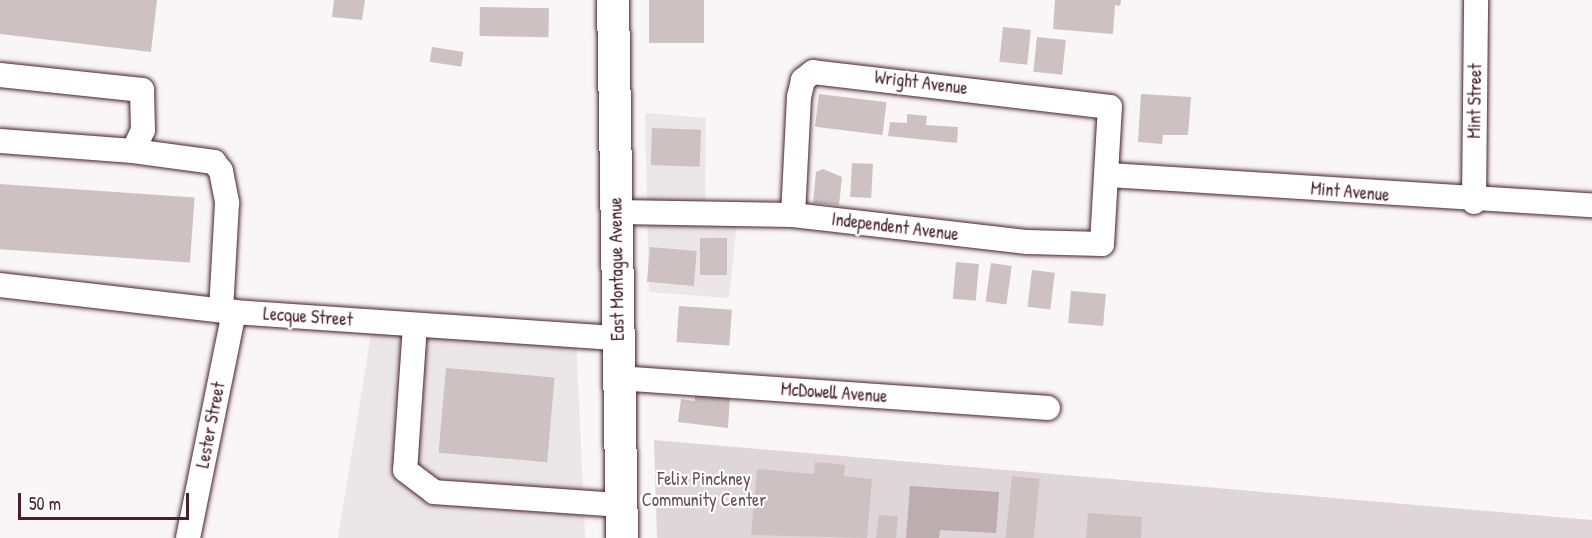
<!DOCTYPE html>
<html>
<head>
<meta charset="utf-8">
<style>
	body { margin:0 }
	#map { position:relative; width:1592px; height:538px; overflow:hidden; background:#f8f6f7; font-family:"Patrick Hand",sans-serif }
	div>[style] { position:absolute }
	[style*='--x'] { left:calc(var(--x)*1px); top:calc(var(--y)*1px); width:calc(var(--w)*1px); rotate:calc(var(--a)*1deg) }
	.built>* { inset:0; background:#ebe6e8 }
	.green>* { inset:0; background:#ded6d9 }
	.water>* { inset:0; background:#bdadb0 }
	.building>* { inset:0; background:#cdc1c4; transform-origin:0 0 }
	.roads { filter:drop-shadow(0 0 2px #4a1f2b) drop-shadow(0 0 2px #4a1f2b) }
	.minor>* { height:24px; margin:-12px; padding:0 12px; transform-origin:12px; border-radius:12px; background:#fff }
	.major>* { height:32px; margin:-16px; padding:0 16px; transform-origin:16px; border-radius:16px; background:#fff }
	span { translate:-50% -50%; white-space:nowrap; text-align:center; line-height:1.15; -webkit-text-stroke:4.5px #fff; paint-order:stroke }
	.street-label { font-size:18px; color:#4a1f2b }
	.park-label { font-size:18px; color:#6f4d56 }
	.scale { position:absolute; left:18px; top:493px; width:171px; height:27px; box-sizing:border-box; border:3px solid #4a1f2b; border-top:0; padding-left:8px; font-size:18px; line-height:21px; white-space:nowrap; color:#4a1f2b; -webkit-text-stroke:4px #fff; paint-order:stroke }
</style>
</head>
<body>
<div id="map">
	<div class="built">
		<i style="clip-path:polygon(645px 113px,706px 118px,705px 211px,738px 212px,729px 298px,649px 292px)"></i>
		<i style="clip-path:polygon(373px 322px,576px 337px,585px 538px,338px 538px)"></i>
	</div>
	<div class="green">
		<i style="clip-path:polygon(654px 440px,1592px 520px,1592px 538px,657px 538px)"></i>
	</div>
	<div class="water">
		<i style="clip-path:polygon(910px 486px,999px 492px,996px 533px,940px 530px,939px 538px,906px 538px)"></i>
	</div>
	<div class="building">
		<i style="clip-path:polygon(0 0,157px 0,151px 52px,0 34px)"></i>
		<i style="clip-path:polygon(334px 0,365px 0,362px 20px,332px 17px)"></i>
		<i style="left:649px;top:0;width:55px;height:43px"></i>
		<i style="clip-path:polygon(1055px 0,1121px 0,1120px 6px,1115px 5px,1113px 34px,1053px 29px)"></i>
		<i style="left:480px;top:7px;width:69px;height:29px;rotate:1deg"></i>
		<i style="left:1003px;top:27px;width:28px;height:35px;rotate:6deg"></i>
		<i style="left:1037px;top:37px;width:29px;height:35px;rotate:6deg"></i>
		<i style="left:432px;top:47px;width:32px;height:15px;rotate:9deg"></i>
		<i style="left:819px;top:94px;width:68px;height:33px;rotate:7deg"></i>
		<i style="clip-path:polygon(1141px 94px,1191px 97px,1188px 135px,1163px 135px,1162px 144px,1138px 142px)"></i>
		<i style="clip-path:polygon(907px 114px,927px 116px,926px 125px,958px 127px,957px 143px,888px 136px,890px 122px,907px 123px)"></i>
		<i style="left:652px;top:128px;width:49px;height:37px;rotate:2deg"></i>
		<i style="left:852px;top:163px;width:21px;height:34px;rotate:3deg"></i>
		<i style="clip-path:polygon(823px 169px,842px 177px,839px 205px,813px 203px,816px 172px)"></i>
		<i style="left:0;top:184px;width:195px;height:65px;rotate:4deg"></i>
		<i style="left:700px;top:238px;width:27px;height:37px"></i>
		<i style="left:650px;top:247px;width:47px;height:35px;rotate:5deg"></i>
		<i style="left:956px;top:262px;width:23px;height:37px;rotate:5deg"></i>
		<i style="left:991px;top:263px;width:21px;height:39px;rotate:8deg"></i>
		<i style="left:1032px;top:270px;width:23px;height:37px;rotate:7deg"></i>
		<i style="left:1071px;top:291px;width:35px;height:32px;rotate:5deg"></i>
		<i style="left:679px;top:306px;width:53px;height:36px;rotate:4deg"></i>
		<i style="left:446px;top:368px;width:109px;height:85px;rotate:5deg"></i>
		<i style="clip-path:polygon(695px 393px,730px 396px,728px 428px,678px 422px,681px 399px,695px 401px)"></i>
		<i style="clip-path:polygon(815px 462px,845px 465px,844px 476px,872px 479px,867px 538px,751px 535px,757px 469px,814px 474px)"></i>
		<i style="left:1012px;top:476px;width:28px;height:62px;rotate:6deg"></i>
		<i style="clip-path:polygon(1088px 513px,1142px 517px,1141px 538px,1086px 538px)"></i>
		<i style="clip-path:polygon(879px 515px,898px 516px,896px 538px,876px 538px)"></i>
	</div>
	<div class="roads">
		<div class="minor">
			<i style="--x:0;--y:75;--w:143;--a:6"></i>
			<i style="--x:142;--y:90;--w:40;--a:88.6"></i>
			<i style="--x:143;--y:130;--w:23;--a:115"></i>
			<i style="--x:133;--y:151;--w:133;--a:-175.7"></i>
			<i style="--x:133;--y:151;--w:82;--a:7.7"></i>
			<i style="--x:214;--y:162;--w:11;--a:52"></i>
			<i style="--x:221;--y:171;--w:33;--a:79"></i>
			<i style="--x:227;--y:203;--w:107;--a:93.2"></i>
			<i style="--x:1109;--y:175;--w:484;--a:3.6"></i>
			<i style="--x:1474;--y:202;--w:202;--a:-89.4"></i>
			<i style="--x:617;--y:212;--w:176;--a:1"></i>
			<i style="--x:793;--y:215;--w:236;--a:6.6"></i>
			<i style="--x:1027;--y:242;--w:75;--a:1.5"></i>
			<i style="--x:1102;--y:244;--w:137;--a:-86.7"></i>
			<i style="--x:1110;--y:107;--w:299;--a:-173.3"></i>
			<i style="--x:813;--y:72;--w:13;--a:141"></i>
			<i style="--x:803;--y:80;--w:17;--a:103"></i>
			<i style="--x:799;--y:97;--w:118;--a:92.9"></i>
			<i style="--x:0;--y:285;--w:236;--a:6.6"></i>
			<i style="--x:234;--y:312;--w:384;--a:3.9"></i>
			<i style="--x:415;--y:325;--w:145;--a:93.9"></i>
			<i style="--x:405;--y:470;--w:36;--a:37"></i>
			<i style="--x:434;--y:492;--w:187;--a:4"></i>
			<i style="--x:619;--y:378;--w:430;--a:4"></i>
			<i style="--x:188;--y:538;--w:231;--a:-78.5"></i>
		</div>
		<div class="major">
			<i style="--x:613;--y:0;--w:538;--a:89.04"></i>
		</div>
	</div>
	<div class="street-label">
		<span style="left:921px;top:83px;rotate:7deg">Wright Avenue</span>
		<span style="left:1475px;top:101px;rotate:-89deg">Mint Street</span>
		<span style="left:1350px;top:192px;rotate:5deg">Mint Avenue</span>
		<span style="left:895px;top:227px;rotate:7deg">Independent Avenue</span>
		<span style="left:617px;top:269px;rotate:-91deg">East Montague Avenue</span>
		<span style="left:308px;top:317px;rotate:4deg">Lecque Street</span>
		<span style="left:834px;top:393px;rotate:4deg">McDowell Avenue</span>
		<span style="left:211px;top:425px;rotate:-79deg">Lester Street</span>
	</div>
	<div class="park-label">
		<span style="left:704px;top:490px">Felix Pinckney<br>Community Center</span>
	</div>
	<div class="scale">50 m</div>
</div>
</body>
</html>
